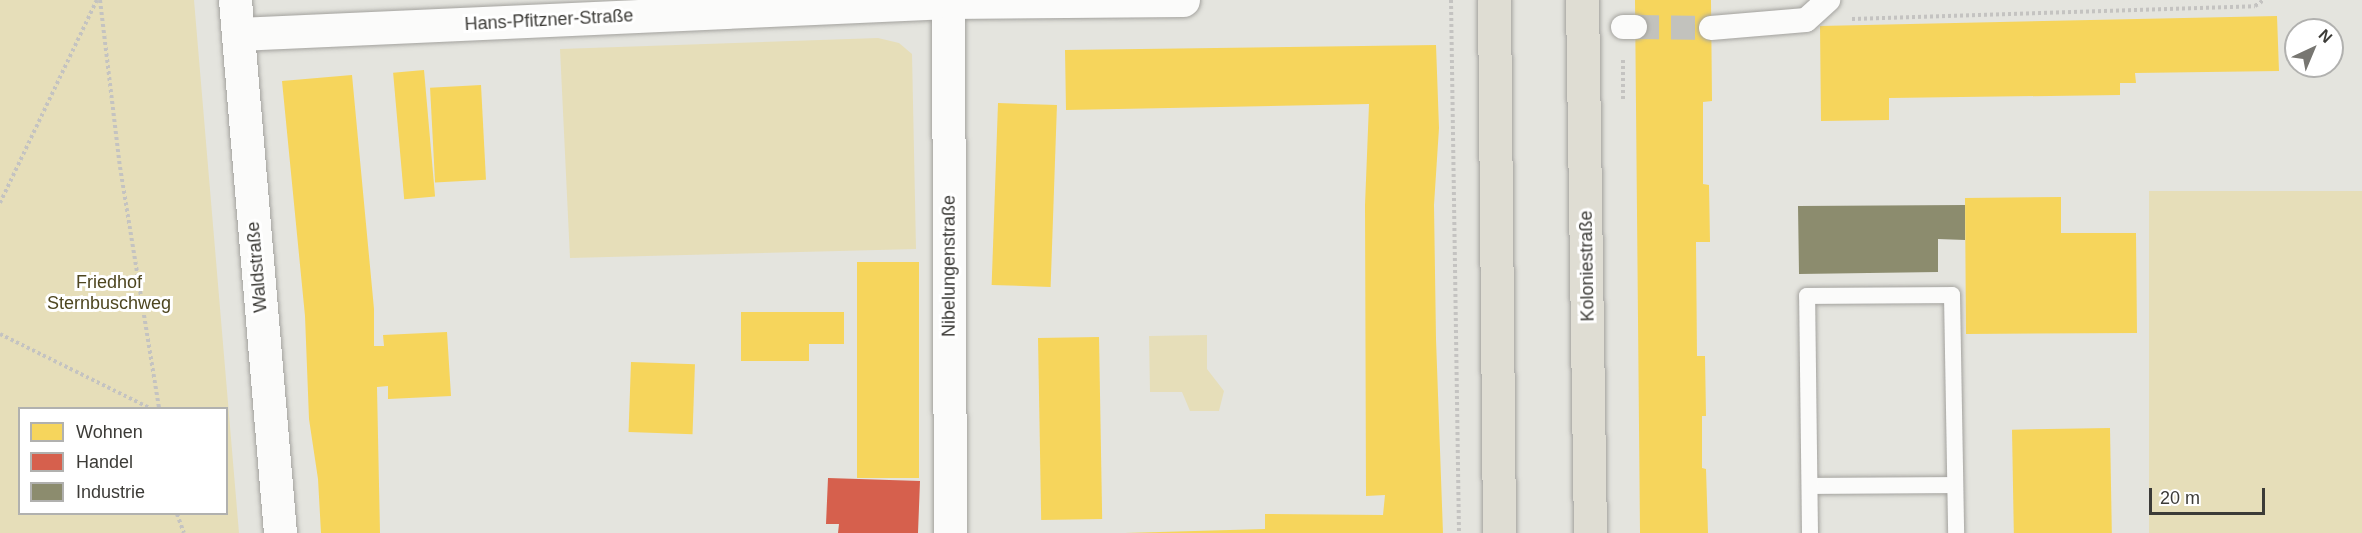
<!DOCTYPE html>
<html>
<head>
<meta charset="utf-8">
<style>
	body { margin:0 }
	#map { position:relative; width:2362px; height:533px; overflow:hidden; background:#e4e4de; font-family:Helvetica,sans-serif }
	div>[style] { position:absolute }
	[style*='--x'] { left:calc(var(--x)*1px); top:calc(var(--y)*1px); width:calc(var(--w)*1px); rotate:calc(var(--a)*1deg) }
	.green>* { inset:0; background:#e6deb9; transform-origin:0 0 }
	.homes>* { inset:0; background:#f6d55c; transform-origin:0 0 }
	.shops>* { inset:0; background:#d6604d }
	.industry>* { inset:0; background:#8c8c6e }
	.pedestrian-tunnel>* { height:24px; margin-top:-12px; transform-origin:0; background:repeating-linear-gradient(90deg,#c2c2bd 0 24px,transparent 0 36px) }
	.path>* { height:4px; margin-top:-2px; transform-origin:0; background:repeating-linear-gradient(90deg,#c4c3c1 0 3px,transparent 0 6px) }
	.roads { filter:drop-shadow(0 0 2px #a3a29e) drop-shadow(0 0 2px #a3a29e) }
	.service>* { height:16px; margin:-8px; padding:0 8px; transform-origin:8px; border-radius:8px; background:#fbfbfa }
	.pedestrian>* { height:24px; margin:-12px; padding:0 12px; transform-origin:12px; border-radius:12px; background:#fbfbfa }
	.minor>* { height:33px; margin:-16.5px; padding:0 16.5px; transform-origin:16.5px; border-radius:16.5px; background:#fbfbfa }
	.primary>* { height:33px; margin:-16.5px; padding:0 16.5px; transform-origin:16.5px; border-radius:16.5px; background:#dfddd3 }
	span { translate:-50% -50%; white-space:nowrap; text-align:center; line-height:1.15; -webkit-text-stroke:6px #fff; paint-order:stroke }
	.street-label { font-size:18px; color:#3c3b37 }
	.park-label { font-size:18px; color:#4e4620 }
	.legend { position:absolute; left:18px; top:407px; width:210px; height:108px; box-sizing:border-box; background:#fff; border:2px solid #b1b1af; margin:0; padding:8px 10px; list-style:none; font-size:18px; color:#3c3b37 }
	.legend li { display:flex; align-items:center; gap:12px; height:30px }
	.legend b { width:30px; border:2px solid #b1b1af }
	.north { position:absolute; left:2284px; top:18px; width:60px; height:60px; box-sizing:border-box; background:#fff; border:2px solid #b1b1af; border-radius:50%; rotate:44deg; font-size:16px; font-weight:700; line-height:24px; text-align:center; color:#3c3b37 }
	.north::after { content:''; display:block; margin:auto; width:21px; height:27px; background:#777671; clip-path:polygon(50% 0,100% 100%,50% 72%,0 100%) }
	.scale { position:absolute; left:2149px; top:488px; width:116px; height:27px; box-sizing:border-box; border:3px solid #3c3b37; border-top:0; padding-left:8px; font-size:18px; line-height:21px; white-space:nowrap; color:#3c3b37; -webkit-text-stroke:4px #fff; paint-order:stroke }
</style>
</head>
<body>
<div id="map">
	<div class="green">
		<i style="clip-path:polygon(evenodd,0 0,194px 0,239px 533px,0 533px,0 0,226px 408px,226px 514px,20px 514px,20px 408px,226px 408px)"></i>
		<i style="clip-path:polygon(878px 38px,899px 43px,912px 54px,916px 249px,570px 258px,560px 49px)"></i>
		<i style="left:2362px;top:191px;width:342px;height:213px;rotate:90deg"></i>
		<i style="clip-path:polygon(1207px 335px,1207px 369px,1224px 391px,1219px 411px,1190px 411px,1182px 392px,1150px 392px,1149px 336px)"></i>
	</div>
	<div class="homes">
		<i style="clip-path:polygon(1635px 0,1711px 0,1712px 101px,1703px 102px,1703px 184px,1709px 185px,1710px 242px,1696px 242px,1697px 356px,1705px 356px,1706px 416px,1702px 416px,1702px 468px,1706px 469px,1708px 533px,1640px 533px)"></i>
		<i style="clip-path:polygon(2277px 16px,2279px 71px,2135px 73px,2136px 83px,2120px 83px,2120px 95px,1889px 98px,1889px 120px,1821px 121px,1820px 26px)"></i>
		<i style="clip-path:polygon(1436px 45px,1439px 128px,1434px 205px,1436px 339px,1443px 533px,1125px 533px,1265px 529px,1265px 514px,1383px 515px,1385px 495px,1366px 496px,1365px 205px,1369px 104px,1066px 110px,1065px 50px)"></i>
		<i style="left:424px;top:70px;width:127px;height:31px;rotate:85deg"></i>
		<i style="clip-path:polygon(352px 75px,374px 309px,374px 346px,384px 346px,383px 335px,447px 332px,451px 396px,388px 399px,388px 386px,377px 387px,380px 533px,321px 533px,318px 479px,309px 419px,305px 316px,282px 81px)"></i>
		<i style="left:481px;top:85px;width:95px;height:51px;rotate:87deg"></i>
		<i style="left:998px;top:103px;width:59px;height:182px;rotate:2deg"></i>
		<i style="clip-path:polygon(2061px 197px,2061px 233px,2136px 233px,2137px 333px,1966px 334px,1965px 198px)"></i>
		<i style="left:857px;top:262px;width:62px;height:216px"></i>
		<i style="clip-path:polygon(741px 312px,844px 312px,844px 344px,809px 344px,809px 361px,741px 361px)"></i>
		<i style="left:1099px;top:337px;width:182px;height:61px;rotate:89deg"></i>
		<i style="left:631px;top:362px;width:64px;height:70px;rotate:2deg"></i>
		<i style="left:2110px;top:428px;width:105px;height:98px;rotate:89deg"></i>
	</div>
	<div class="shops">
		<i style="clip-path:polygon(828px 478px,920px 481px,918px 533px,838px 533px,839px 524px,826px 524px)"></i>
	</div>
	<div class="industry">
		<i style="clip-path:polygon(1965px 205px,1965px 240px,1938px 239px,1938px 272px,1799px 274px,1798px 206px)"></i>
	</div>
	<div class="pedestrian-tunnel">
		<i style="--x:1635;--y:27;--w:76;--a:0.8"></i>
	</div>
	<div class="path">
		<i style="--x:100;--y:0;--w:168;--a:83.2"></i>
		<i style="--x:120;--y:167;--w:244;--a:80.8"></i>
		<i style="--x:1451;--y:0;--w:533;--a:89.14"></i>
		<i style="--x:1852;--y:19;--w:403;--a:-1.8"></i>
		<i style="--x:2255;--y:6;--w:11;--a:-34"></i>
		<i style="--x:1623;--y:60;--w:40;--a:90"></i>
		<i style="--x:0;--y:203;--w:225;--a:-64.5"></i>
		<i style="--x:0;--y:334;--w:167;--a:26.3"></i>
		<i style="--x:177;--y:514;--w:20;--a:70"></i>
	</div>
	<div class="roads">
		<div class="service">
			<i style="--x:1810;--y:486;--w:145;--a:-0.4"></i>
			<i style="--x:1810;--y:533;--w:237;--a:-90.7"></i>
			<i style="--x:1807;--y:296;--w:145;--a:-0.4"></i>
			<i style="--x:1952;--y:295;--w:238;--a:89"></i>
		</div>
		<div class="pedestrian">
			<i style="--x:1623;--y:27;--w:12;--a:0"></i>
			<i style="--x:1711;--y:28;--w:95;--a:-4.8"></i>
			<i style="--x:1806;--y:20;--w:30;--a:-42"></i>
		</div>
		<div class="minor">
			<i style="--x:235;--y:0;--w:535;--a:85.17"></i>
			<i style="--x:948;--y:0;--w:533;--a:89.79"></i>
			<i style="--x:238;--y:34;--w:711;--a:-2.58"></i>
			<i style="--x:948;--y:2;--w:235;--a:-0.5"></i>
		</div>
		<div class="primary">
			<i style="--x:1494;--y:0;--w:533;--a:89.46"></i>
			<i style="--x:1582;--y:0;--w:533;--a:89.14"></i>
		</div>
	</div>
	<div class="street-label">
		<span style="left:549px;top:20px;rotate:-3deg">Hans-Pfitzner-Straße</span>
		<span style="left:949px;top:266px;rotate:-90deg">Nibelungenstraße</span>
		<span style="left:1587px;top:266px;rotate:-91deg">Koloniestraße</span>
		<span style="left:257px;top:267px;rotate:-95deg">Waldstraße</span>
	</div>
	<div class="park-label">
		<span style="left:109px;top:293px">Friedhof<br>Sternbuschweg</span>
	</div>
	<ul class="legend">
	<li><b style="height:16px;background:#f6d55c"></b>Wohnen</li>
	<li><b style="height:16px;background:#d6604d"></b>Handel</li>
	<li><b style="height:16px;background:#8c8c6e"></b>Industrie</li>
	</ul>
	<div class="north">N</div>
	<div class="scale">20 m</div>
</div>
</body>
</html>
